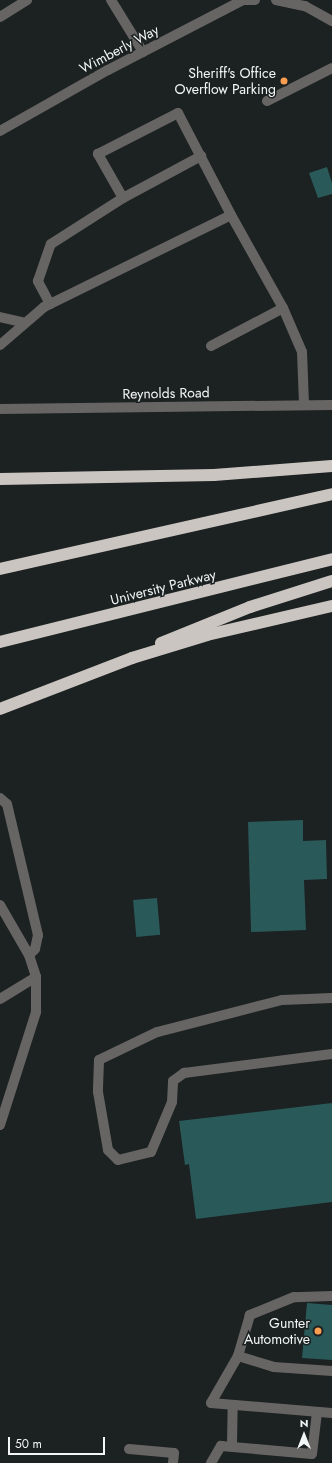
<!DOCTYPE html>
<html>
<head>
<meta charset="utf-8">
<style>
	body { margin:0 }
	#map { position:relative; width:332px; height:1463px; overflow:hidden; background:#1c2121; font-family:Jost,sans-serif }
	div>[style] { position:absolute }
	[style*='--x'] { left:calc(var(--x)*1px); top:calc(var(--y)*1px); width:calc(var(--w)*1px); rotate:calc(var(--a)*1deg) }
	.building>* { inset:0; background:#2a595a; transform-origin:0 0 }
	.minor>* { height:10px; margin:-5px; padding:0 5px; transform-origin:5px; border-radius:5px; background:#676563 }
	.highway>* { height:12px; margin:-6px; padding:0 6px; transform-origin:6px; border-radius:6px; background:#cbc5c2 }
	.dots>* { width:11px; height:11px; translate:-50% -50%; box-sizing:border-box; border:2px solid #1c2121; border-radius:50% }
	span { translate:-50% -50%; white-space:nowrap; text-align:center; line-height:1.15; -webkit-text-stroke:3px #1c2121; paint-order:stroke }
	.street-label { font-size:14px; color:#f2f6f6 }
	.poi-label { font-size:14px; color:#f2f6f6 }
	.right { translate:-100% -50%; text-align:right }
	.north { position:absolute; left:284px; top:1415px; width:40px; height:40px; -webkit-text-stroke:3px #1c2121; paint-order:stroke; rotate:0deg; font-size:11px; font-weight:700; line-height:16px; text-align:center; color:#f2f6f6 }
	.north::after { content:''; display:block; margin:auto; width:14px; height:18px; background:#f2f6f6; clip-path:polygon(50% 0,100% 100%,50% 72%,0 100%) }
	.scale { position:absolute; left:8px; top:1437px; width:97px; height:18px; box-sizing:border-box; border:2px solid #f2f6f6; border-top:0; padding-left:5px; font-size:12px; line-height:14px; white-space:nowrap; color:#f2f6f6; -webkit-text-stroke:3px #1c2121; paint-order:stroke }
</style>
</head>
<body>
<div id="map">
	<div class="building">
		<i style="clip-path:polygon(327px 167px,332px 183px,332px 194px,318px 198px,309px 173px)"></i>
		<i style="clip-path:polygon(303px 820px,303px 841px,326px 840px,327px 879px,304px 880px,306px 930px,251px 932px,248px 822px)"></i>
		<i style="left:157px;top:898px;width:37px;height:24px;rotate:85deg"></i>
		<i style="clip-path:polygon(332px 1103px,332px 1202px,196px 1219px,189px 1164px,185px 1165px,179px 1121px)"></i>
		<i style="clip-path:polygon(307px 1303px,332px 1305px,332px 1360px,302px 1358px)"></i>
	</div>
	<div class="minor">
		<i style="--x:111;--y:0;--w:61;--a:58.4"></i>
		<i style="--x:276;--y:0;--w:30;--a:12"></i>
		<i style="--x:305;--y:6;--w:31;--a:29"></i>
		<i style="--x:0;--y:17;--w:32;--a:-32"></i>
		<i style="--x:267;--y:101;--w:73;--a:-26.9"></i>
		<i style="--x:0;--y:131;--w:124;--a:-29.5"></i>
		<i style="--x:108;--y:70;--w:152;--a:-27.4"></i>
		<i style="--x:243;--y:0;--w:12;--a:0"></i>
		<i style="--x:123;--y:198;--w:89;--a:-28.3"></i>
		<i style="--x:50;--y:304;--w:26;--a:-118"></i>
		<i style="--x:38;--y:281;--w:39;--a:-71"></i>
		<i style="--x:51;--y:244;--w:85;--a:-32.6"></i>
		<i style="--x:123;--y:198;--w:51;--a:-119.6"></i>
		<i style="--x:98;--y:154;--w:90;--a:-27.1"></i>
		<i style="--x:178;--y:113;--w:115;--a:62.5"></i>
		<i style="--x:231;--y:215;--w:107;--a:60.8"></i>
		<i style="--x:283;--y:308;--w:48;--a:66.6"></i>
		<i style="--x:302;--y:352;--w:53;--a:87.8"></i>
		<i style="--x:0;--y:317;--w:26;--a:13"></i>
		<i style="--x:0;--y:345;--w:58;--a:-40.8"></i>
		<i style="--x:44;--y:307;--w:208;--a:-26.2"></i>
		<i style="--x:211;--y:346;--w:81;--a:-27.8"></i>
		<i style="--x:0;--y:409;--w:332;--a:-0.7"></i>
		<i style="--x:0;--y:798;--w:9;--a:41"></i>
		<i style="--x:7;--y:804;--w:135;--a:76.7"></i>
		<i style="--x:38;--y:935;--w:14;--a:102"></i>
		<i style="--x:35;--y:949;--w:8;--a:135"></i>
		<i style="--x:0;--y:905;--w:58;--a:59.9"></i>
		<i style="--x:29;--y:955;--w:23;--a:72"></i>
		<i style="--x:36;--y:977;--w:42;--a:148.6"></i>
		<i style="--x:332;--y:998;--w:50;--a:177.7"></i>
		<i style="--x:282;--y:1000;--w:129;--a:165.6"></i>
		<i style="--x:157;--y:1032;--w:64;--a:154.2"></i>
		<i style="--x:99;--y:1060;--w:32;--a:92"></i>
		<i style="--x:98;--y:1092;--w:59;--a:80.2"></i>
		<i style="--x:108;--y:1150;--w:14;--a:45"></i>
		<i style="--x:118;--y:1160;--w:34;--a:-14"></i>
		<i style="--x:151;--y:1152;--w:54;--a:-67.2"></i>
		<i style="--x:172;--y:1102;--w:21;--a:-87"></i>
		<i style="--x:173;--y:1081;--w:14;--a:-36"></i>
		<i style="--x:184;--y:1073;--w:149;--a:-7.3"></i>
		<i style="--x:0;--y:1125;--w:119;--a:-72.3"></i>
		<i style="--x:36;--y:1012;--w:35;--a:-90"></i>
		<i style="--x:332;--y:1296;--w:38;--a:178"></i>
		<i style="--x:294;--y:1297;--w:48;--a:157.8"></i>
		<i style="--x:250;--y:1315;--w:43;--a:106.3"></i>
		<i style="--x:238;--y:1356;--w:54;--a:119.9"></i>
		<i style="--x:211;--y:1403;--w:121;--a:4.7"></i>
		<i style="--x:238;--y:1356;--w:38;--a:17"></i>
		<i style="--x:274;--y:1367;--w:58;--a:3.9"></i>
		<i style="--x:232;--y:1445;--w:39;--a:-89"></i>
		<i style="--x:129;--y:1449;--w:45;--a:5.1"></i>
		<i style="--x:174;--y:1453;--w:10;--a:96"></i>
		<i style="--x:211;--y:1463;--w:20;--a:-60"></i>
		<i style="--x:221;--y:1446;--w:91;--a:5"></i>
		<i style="--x:312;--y:1454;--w:42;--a:-83.2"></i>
	</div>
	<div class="highway">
		<i style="--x:0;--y:479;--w:214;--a:-1.1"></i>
		<i style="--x:214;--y:475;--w:118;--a:-4.4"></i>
		<i style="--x:0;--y:569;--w:340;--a:-12.7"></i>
		<i style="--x:0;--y:642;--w:342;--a:-14"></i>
		<i style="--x:161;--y:643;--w:96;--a:-22"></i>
		<i style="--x:250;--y:607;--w:86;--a:-17.6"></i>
		<i style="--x:0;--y:709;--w:142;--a:-21.1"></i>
		<i style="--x:132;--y:658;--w:78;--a:-17"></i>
		<i style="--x:207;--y:635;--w:128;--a:-13.1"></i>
	</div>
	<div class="dots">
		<i style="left:284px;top:81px;background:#fc9e52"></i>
		<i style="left:318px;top:1331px;background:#fc9e52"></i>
	</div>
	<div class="street-label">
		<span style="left:119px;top:49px;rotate:-28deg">Wimberly Way</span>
		<span style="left:166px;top:393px;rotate:-1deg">Reynolds Road</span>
		<span style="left:163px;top:587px;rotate:-14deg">University Parkway</span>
	</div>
	<div class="poi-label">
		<span class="right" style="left:276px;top:81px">Sheriff's Office<br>Overflow Parking</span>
		<span class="right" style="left:310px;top:1331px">Gunter<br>Automotive</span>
	</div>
	<div class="north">N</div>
	<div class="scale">50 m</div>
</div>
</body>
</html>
